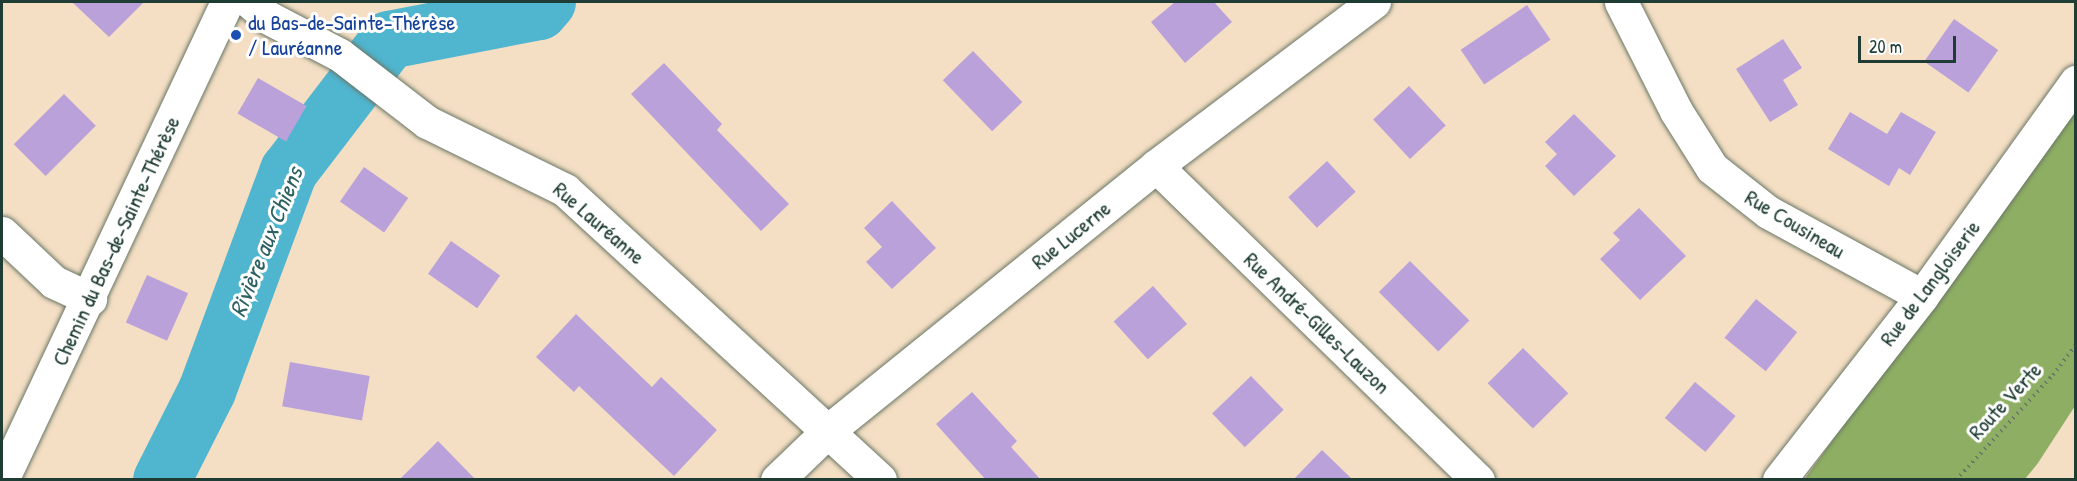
<!DOCTYPE html>
<html>
<head>
<meta charset="utf-8">
<style>
	body { margin:0 }
	#map { position:relative; width:2077px; height:481px; overflow:hidden; background:#f4dfc4; font-family:"Patrick Hand",sans-serif }
	div>[style] { position:absolute }
	[style*='--x'] { left:calc(var(--x)*1px); top:calc(var(--y)*1px); width:calc(var(--w)*1px); rotate:calc(var(--a)*1deg) }
	.forest>* { inset:0; background:#8eaf63 }
	.river>* { height:58px; margin:-29px; padding:0 29px; transform-origin:29px; border-radius:29px; background:#50b5cf }
	.building>* { inset:0; background:#baa1da; transform-origin:0 0 }
	.path>* { height:4px; margin-top:-2px; transform-origin:0; background:repeating-linear-gradient(90deg,#6a7666 0 1.5px,transparent 0 6px) }
	.roads { filter:drop-shadow(0 0 2px #6a7666) drop-shadow(0 0 2px #6a7666) }
	.minor>* { height:33px; margin:-16.5px; padding:0 16.5px; transform-origin:16.5px; border-radius:16.5px; background:#fff }
	.tertiary>* { height:33px; margin:-16.5px; padding:0 16.5px; transform-origin:16.5px; border-radius:16.5px; background:#fff }
	.dots>* { width:16px; height:16px; translate:-50% -50%; box-sizing:border-box; border:3px solid #fff; border-radius:50% }
	span { translate:-50% -50%; white-space:nowrap; text-align:center; line-height:1.15; -webkit-text-stroke:6px #fff; paint-order:stroke }
	.transit-label { font-size:22px; color:#164399 }
	.left { translate:0 -50%; text-align:left }
	.street-label { font-size:22px; color:#1f3d34 }
	.water-label { font-size:24px; color:#2e6162; font-style:italic }
	.frame { position:absolute; inset:0; border:3px solid #1f3d34; pointer-events:none }
	.scale { position:absolute; left:1858px; top:36px; width:98px; height:27px; box-sizing:border-box; border:3px solid #1f3d34; border-top:0; padding-left:8px; font-size:18px; line-height:21px; white-space:nowrap; color:#1f3d34; -webkit-text-stroke:4px #fff; paint-order:stroke }
</style>
</head>
<body>
<div id="map">
	<div class="forest">
		<i style="clip-path:polygon(2075px 103px,2075px 406px,2038px 463px,2025px 479px,1804px 480px)"></i>
	</div>
	<div class="river">
		<i style="--x:162;--y:480;--w:100;--a:-63.2"></i>
		<i style="--x:207;--y:391;--w:235;--a:-69.6"></i>
		<i style="--x:289;--y:171;--w:165;--a:-52.6"></i>
		<i style="--x:389;--y:40;--w:153;--a:-10.9"></i>
		<i style="--x:539;--y:11;--w:12;--a:-48"></i>
	</div>
	<div class="building">
		<i style="clip-path:polygon(72px 2px,144px 2px,109px 37px)"></i>
		<i style="clip-path:polygon(1175px 2px,1214px 2px,1232px 22px,1185px 63px,1151px 22px)"></i>
		<i style="left:1527px;top:5px;width:42px;height:80px;rotate:56deg"></i>
		<i style="left:1954px;top:19px;width:54px;height:52px;rotate:35deg"></i>
		<i style="clip-path:polygon(1783px 39px,1802px 68px,1783px 80px,1798px 105px,1770px 122px,1736px 69px)"></i>
		<i style="left:973px;top:51px;width:71px;height:42px;rotate:46deg"></i>
		<i style="clip-path:polygon(664px 63px,722px 124px,717px 130px,789px 204px,761px 231px,631px 94px)"></i>
		<i style="left:258px;top:78px;width:56px;height:41px;rotate:30deg"></i>
		<i style="left:1409px;top:86px;width:54px;height:49px;rotate:47deg"></i>
		<i style="left:64px;top:94px;width:45px;height:71px;rotate:45deg"></i>
		<i style="clip-path:polygon(1850px 112px,1887px 134px,1901px 112px,1936px 132px,1910px 175px,1899px 168px,1889px 186px,1828px 149px)"></i>
		<i style="clip-path:polygon(1574px 114px,1616px 156px,1574px 196px,1545px 166px,1557px 154px,1545px 142px)"></i>
		<i style="left:1327px;top:161px;width:42px;height:53px;rotate:47deg"></i>
		<i style="left:364px;top:167px;width:54px;height:42px;rotate:35deg"></i>
		<i style="clip-path:polygon(892px 201px,936px 248px,892px 289px,866px 262px,882px 247px,864px 228px)"></i>
		<i style="clip-path:polygon(1639px 208px,1686px 256px,1640px 300px,1600px 259px,1620px 240px,1613px 233px)"></i>
		<i style="left:451px;top:241px;width:60px;height:40px;rotate:35deg"></i>
		<i style="left:1410px;top:261px;width:84px;height:44px;rotate:45deg"></i>
		<i style="left:147px;top:275px;width:45px;height:52px;rotate:24deg"></i>
		<i style="left:1153px;top:286px;width:51px;height:53px;rotate:48deg"></i>
		<i style="left:1756px;top:299px;width:53px;height:50px;rotate:39deg"></i>
		<i style="clip-path:polygon(576px 314px,652px 387px,661px 377px,717px 430px,674px 476px,579px 386px,574px 392px,536px 357px)"></i>
		<i style="left:1523px;top:348px;width:64px;height:50px;rotate:45deg"></i>
		<i style="left:290px;top:362px;width:81px;height:45px;rotate:10deg"></i>
		<i style="left:1251px;top:376px;width:47px;height:54px;rotate:46deg"></i>
		<i style="left:1695px;top:382px;width:53px;height:47px;rotate:40deg"></i>
		<i style="clip-path:polygon(972px 392px,1017px 441px,1011px 447px,1041px 480px,986px 480px,936px 424px)"></i>
		<i style="clip-path:polygon(438px 441px,476px 480px,399px 480px)"></i>
		<i style="clip-path:polygon(1322px 450px,1353px 480px,1293px 480px)"></i>
	</div>
	<div class="path">
		<i style="--x:1956;--y:480;--w:143;--a:-47.3"></i>
		<i style="--x:2053;--y:375;--w:39;--a:-53"></i>
	</div>
	<div class="roads">
		<div class="minor">
			<i style="--x:250;--y:2;--w:23;--a:41"></i>
			<i style="--x:267;--y:17;--w:82;--a:27.5"></i>
			<i style="--x:340;--y:55;--w:110;--a:37.6"></i>
			<i style="--x:427;--y:122;--w:154;--a:26.2"></i>
			<i style="--x:565;--y:190;--w:428;--a:42.6"></i>
			<i style="--x:1621;--y:2;--w:122;--a:63.2"></i>
			<i style="--x:1676;--y:111;--w:67;--a:57.7"></i>
			<i style="--x:1712;--y:168;--w:71;--a:38.2"></i>
			<i style="--x:1768;--y:212;--w:175;--a:28.6"></i>
			<i style="--x:1156;--y:166;--w:450;--a:44.3"></i>
			<i style="--x:2;--y:233;--w:71;--a:43.3"></i>
			<i style="--x:54;--y:282;--w:40;--a:25"></i>
			<i style="--x:777;--y:480;--w:72;--a:-43.9"></i>
			<i style="--x:829;--y:430;--w:420;--a:-38.9"></i>
			<i style="--x:1156;--y:166;--w:273;--a:-37"></i>
			<i style="--x:1779;--y:480;--w:233;--a:-52.1"></i>
			<i style="--x:1922;--y:296;--w:264;--a:-54.3"></i>
		</div>
		<div class="tertiary">
			<i style="--x:2;--y:480;--w:528;--a:-64.79"></i>
		</div>
	</div>
	<div class="dots">
		<i style="left:236px;top:35px;background:#1a4fb4"></i>
	</div>
	<div class="transit-label">
		<span class="left" style="left:248px;top:35px">du Bas-de-Sainte-Thérèse<br>/ Lauréanne</span>
	</div>
	<div class="street-label">
		<span style="left:599px;top:223px;rotate:41deg">Rue Lauréanne</span>
		<span style="left:1795px;top:224px;rotate:31deg">Rue Cousineau</span>
		<span style="left:1071px;top:235px;rotate:-39deg">Rue Lucerne</span>
		<span style="left:116px;top:241px;rotate:-65deg">Chemin du Bas-de-Sainte-Thérèse</span>
		<span style="left:1930px;top:283px;rotate:-53deg">Rue de Langloiserie</span>
		<span style="left:1317px;top:323px;rotate:44deg">Rue André-Gilles-Lauzon</span>
		<span style="left:2005px;top:401px;rotate:-47deg">Route Verte</span>
	</div>
	<div class="water-label">
		<span style="left:266px;top:242px;rotate:-68deg">Rivière aux Chiens</span>
	</div>
	<div class="frame"></div>
	<div class="scale">20 m</div>
</div>
</body>
</html>
